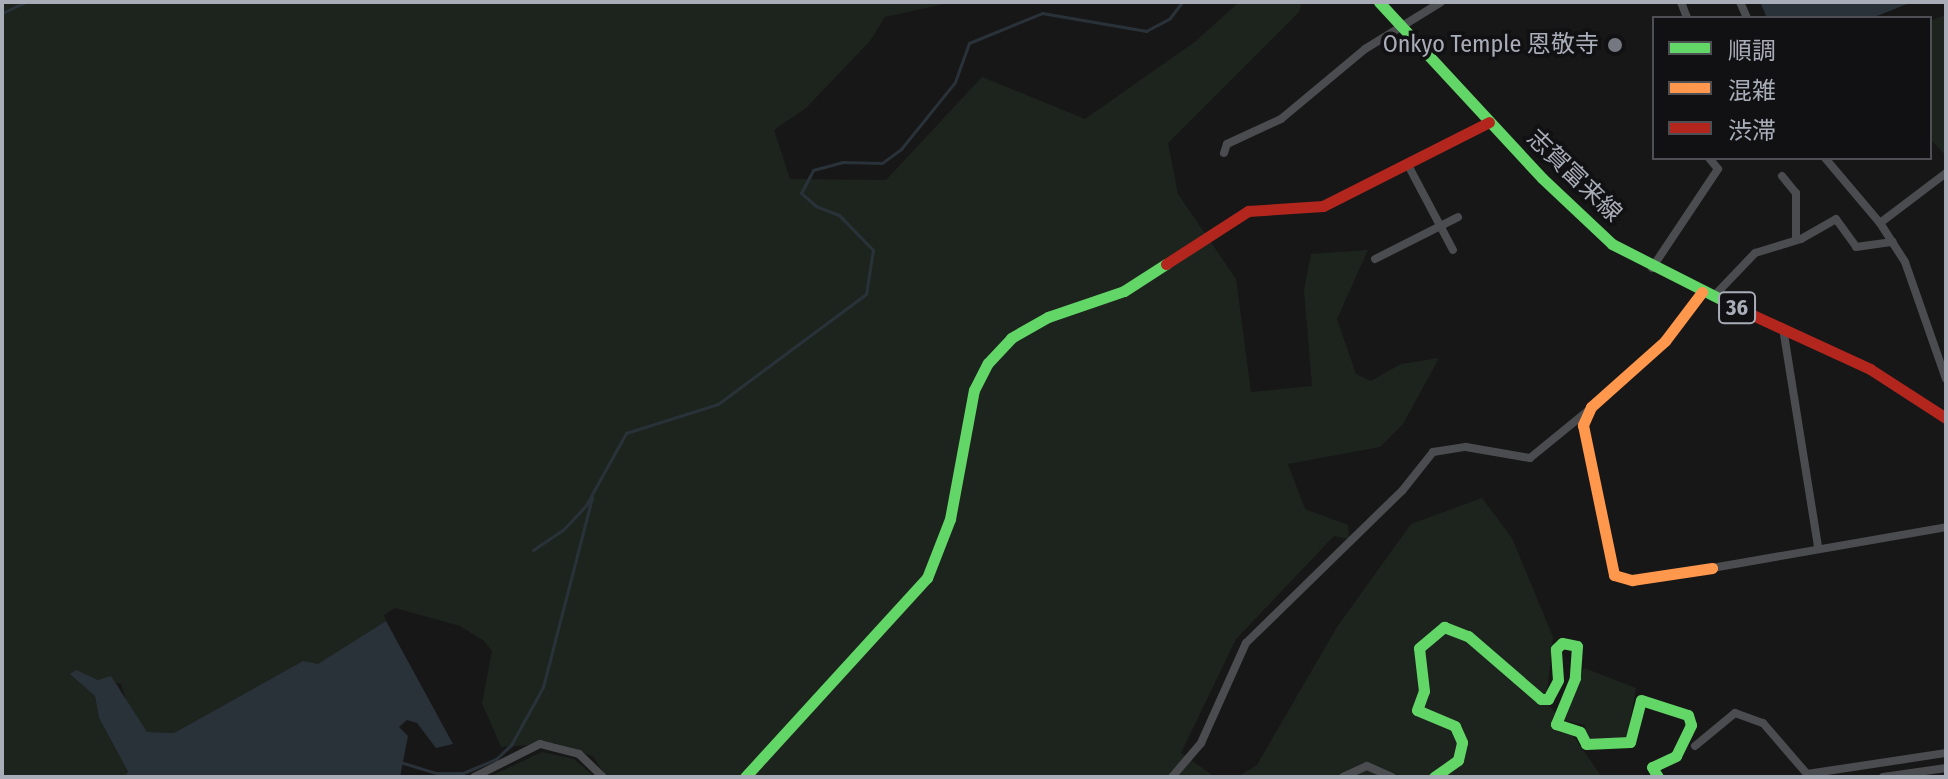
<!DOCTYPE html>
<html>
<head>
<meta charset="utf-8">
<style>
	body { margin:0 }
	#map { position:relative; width:1948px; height:779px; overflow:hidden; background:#171717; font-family:"Fira Sans Condensed","Noto Sans JP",sans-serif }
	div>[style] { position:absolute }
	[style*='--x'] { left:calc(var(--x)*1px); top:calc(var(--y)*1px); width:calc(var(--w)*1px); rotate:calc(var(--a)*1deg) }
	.green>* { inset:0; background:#1d241e }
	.water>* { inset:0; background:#2a3239 }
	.stream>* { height:3px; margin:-1.5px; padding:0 1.5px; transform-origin:1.5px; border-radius:1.5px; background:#2a3239 }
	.street>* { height:8px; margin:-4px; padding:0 4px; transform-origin:4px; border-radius:4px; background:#4b4c50 }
	.fast>* { height:11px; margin:-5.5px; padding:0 5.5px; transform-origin:5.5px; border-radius:5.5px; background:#63d668 }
	.slow>* { height:11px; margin:-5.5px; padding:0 5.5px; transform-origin:5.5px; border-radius:5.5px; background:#ff974d }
	.jam>* { height:11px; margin:-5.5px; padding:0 5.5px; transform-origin:5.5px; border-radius:5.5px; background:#b3261e }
	.dots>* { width:22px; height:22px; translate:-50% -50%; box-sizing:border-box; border:4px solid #111113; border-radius:50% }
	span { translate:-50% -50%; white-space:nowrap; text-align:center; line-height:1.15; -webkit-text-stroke:7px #111113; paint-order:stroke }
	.shield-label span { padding:2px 6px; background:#111113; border:2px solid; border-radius:6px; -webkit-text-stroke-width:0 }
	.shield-label { font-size:22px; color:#a8adb8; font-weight:700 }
	.poi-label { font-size:24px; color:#a8adb8 }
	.right { translate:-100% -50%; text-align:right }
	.street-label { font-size:24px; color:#a8adb8 }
	.frame { position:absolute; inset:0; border:4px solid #a8adb8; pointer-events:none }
	.legend { position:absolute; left:1652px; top:16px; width:280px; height:144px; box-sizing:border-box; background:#111113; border:2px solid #4d4f55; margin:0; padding:10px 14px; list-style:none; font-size:24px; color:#a8adb8 }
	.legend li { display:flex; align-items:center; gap:16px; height:40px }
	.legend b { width:40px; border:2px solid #4d4f55 }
</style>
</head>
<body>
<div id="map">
	<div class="green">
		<i style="clip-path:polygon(2px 2px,953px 2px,885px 17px,870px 41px,806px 108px,774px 130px,790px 179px,886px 180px,982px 77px,1085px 119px,1196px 41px,1239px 2px,1302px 2px,1299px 12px,1168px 143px,1178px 194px,1236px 279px,1251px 392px,1312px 386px,1304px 290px,1311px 254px,1368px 250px,1337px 319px,1356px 374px,1371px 381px,1401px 364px,1439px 358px,1403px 424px,1380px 447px,1288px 464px,1305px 509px,1348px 525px,1349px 539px,1334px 536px,1236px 639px,1181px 753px,1215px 777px,606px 777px,593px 756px,554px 743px,501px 747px,482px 703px,492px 651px,484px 641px,460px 626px,395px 608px,384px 615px,386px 621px,318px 665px,303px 661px,174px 733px,147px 732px,131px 714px,121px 684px,71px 674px,95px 696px,99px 718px,128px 773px,124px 777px,2px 777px)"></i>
		<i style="clip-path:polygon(1946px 15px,1946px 156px,1930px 139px,1930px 21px)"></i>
		<i style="clip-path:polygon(1482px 498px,1512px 538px,1553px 637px,1546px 701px,1558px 717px,1584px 668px,1636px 688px,1627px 738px,1586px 739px,1585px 725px,1562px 720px,1602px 777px,1237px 777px,1257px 765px,1337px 627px,1411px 524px)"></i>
		<i style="clip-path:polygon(542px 752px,574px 759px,595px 777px,489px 777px)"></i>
	</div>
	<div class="water">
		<i style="clip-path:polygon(1760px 2px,1912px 2px,1872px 18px,1767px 18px)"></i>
		<i style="clip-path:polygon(386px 621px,453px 744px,436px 748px,417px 723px,407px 720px,399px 727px,408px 736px,400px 777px,124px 777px,128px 772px,99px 718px,95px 696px,70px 674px,76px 670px,98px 680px,111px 676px,147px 732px,174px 733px,303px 661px,318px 664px)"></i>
	</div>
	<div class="stream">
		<i style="--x:2;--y:13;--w:26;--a:-25"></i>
		<i style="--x:533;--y:550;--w:37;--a:-34"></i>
		<i style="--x:564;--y:529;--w:33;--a:-47"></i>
		<i style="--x:586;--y:505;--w:82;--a:-60.9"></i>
		<i style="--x:626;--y:433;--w:96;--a:-17.5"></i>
		<i style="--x:718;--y:404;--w:184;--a:-36.6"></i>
		<i style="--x:866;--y:294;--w:45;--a:-81"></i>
		<i style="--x:873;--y:250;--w:49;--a:-134.2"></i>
		<i style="--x:839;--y:215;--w:25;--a:-159"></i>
		<i style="--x:816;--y:206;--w:20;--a:-139"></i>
		<i style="--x:801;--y:193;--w:26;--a:-62"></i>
		<i style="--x:813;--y:170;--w:30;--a:-15"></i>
		<i style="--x:842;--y:162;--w:40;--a:1.4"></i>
		<i style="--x:882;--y:163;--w:24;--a:-36"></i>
		<i style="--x:901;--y:149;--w:86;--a:-51.1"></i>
		<i style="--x:955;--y:82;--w:41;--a:-70.3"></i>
		<i style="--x:969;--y:43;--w:79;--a:-22.3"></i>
		<i style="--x:1042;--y:13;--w:106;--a:9.8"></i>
		<i style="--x:1146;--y:31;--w:27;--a:-28"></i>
		<i style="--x:1170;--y:18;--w:20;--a:-53"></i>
		<i style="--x:400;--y:762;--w:39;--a:17"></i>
		<i style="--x:437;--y:773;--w:26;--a:0"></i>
		<i style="--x:463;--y:773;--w:36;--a:-23"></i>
		<i style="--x:496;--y:759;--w:21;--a:-43"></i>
		<i style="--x:511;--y:745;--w:66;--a:-61.1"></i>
		<i style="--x:543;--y:687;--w:196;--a:-75.5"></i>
	</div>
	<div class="street">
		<i style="--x:1681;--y:2;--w:17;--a:69"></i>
		<i style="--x:1740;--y:2;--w:17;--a:66"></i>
		<i style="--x:1224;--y:153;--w:9;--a:-72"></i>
		<i style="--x:1227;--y:144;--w:60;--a:-24.8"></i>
		<i style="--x:1281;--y:119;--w:109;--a:-39.8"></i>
		<i style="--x:1365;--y:49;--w:89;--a:-31.7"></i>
		<i style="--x:1825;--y:158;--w:85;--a:49.8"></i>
		<i style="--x:1880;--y:223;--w:46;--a:57.3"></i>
		<i style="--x:1905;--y:262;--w:124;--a:70.7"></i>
		<i style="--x:1408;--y:165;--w:96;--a:62.1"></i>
		<i style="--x:1782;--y:176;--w:22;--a:51"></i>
		<i style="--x:1796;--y:193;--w:47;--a:90"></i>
		<i style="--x:1880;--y:223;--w:83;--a:-37.1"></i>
		<i style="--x:1375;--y:259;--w:93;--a:-26.8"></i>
		<i style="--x:1652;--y:268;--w:119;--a:-56.3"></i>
		<i style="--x:1718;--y:169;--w:14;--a:-129"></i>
		<i style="--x:1713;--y:297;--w:61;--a:-46.3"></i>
		<i style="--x:1755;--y:253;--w:48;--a:-16.9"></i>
		<i style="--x:1801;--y:239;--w:40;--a:-29.7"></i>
		<i style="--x:1836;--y:219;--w:34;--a:54"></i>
		<i style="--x:1856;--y:247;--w:37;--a:-8"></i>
		<i style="--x:1783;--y:328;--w:222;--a:80.9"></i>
		<i style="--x:1712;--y:568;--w:238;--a:-9.9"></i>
		<i style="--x:1695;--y:746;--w:52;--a:-39.5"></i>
		<i style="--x:1735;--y:713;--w:30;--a:20"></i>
		<i style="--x:1763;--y:723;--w:67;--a:49.2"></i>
		<i style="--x:1807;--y:774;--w:141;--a:-8.6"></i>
		<i style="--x:474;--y:777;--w:74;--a:-26.6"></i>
		<i style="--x:540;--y:744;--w:40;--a:14.4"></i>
		<i style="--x:579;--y:754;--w:33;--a:44"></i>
		<i style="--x:1172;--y:777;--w:45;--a:-49.5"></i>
		<i style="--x:1201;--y:743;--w:110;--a:-65.8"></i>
		<i style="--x:1246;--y:643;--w:218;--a:-44.3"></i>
		<i style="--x:1402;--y:491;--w:50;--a:-51.5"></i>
		<i style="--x:1433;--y:452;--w:33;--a:-9"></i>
		<i style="--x:1466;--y:447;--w:65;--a:9.8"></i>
		<i style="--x:1530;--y:458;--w:77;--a:-39.2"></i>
		<i style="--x:1343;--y:777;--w:26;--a:-25"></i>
		<i style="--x:1367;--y:766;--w:27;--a:24"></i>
		<i style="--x:1883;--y:777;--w:64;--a:-8.1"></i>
	</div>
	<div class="fast">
		<i style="--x:1379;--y:2;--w:240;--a:47.2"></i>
		<i style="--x:1542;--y:178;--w:96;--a:43.3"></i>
		<i style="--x:1612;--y:244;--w:148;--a:26.9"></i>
		<i style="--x:745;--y:777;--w:270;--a:-47.6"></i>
		<i style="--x:927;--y:578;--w:63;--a:-68.7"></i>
		<i style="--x:950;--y:519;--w:131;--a:-79.5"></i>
		<i style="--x:974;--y:390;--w:30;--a:-63"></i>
		<i style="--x:988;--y:363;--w:34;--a:-47"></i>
		<i style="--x:1011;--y:338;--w:43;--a:-29.6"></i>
		<i style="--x:1048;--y:317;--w:80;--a:-18.9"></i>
		<i style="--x:1124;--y:291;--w:50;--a:-32.7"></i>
		<i style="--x:1434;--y:777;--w:29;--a:-35"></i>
		<i style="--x:1458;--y:760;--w:18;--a:-77"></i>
		<i style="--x:1462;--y:742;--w:17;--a:-114"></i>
		<i style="--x:1455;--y:726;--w:41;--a:-157.2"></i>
		<i style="--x:1417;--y:710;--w:20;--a:-70"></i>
		<i style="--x:1424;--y:691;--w:43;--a:-96.6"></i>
		<i style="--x:1419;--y:648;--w:33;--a:-40"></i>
		<i style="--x:1444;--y:627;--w:26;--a:21"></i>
		<i style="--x:1468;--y:636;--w:96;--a:40.8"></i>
		<i style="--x:1541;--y:699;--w:7;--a:0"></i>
		<i style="--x:1548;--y:699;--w:21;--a:-62"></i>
		<i style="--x:1558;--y:680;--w:31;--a:-94"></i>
		<i style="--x:1556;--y:649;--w:8;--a:-45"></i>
		<i style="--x:1562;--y:643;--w:15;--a:11"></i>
		<i style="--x:1577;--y:646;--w:32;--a:94"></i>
		<i style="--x:1575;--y:678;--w:50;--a:112.4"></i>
		<i style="--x:1556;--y:724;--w:25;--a:18"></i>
		<i style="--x:1580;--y:732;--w:13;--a:63"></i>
		<i style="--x:1586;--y:744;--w:44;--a:-2.6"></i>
		<i style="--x:1630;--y:742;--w:43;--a:-75.3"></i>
		<i style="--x:1641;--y:700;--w:49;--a:17.7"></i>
		<i style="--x:1688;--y:715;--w:10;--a:73"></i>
		<i style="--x:1691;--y:725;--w:34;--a:116"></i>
		<i style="--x:1676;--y:756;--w:26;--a:155"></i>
		<i style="--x:1652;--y:767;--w:12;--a:59"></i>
	</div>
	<div class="slow">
		<i style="--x:1702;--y:292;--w:61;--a:127.1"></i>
		<i style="--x:1665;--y:341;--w:99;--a:138.3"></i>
		<i style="--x:1591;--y:407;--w:20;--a:114"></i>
		<i style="--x:1583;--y:425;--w:153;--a:78.3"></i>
		<i style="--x:1614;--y:575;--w:19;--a:16"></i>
		<i style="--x:1632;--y:580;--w:81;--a:-8.5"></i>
	</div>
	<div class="jam">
		<i style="--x:1166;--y:264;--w:98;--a:-32.9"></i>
		<i style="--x:1248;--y:211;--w:75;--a:-3.8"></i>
		<i style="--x:1323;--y:206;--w:186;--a:-26.8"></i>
		<i style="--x:1744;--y:311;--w:139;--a:24.7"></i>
		<i style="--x:1870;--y:369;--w:90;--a:32.8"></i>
	</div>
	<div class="dots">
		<i style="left:1615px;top:45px;background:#757880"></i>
	</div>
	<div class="shield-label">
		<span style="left:1737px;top:308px">36</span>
	</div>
	<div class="poi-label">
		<span class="right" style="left:1599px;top:45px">Onkyo Temple 恩敬寺</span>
	</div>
	<div class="street-label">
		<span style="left:1574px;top:176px;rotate:44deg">志賀富来線</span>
	</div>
	<div class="frame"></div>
	<ul class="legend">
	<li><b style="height:10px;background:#63d668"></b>順調</li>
	<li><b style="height:10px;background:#ff974d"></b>混雑</li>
	<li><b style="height:10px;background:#b3261e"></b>渋滞</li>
	</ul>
</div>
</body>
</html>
